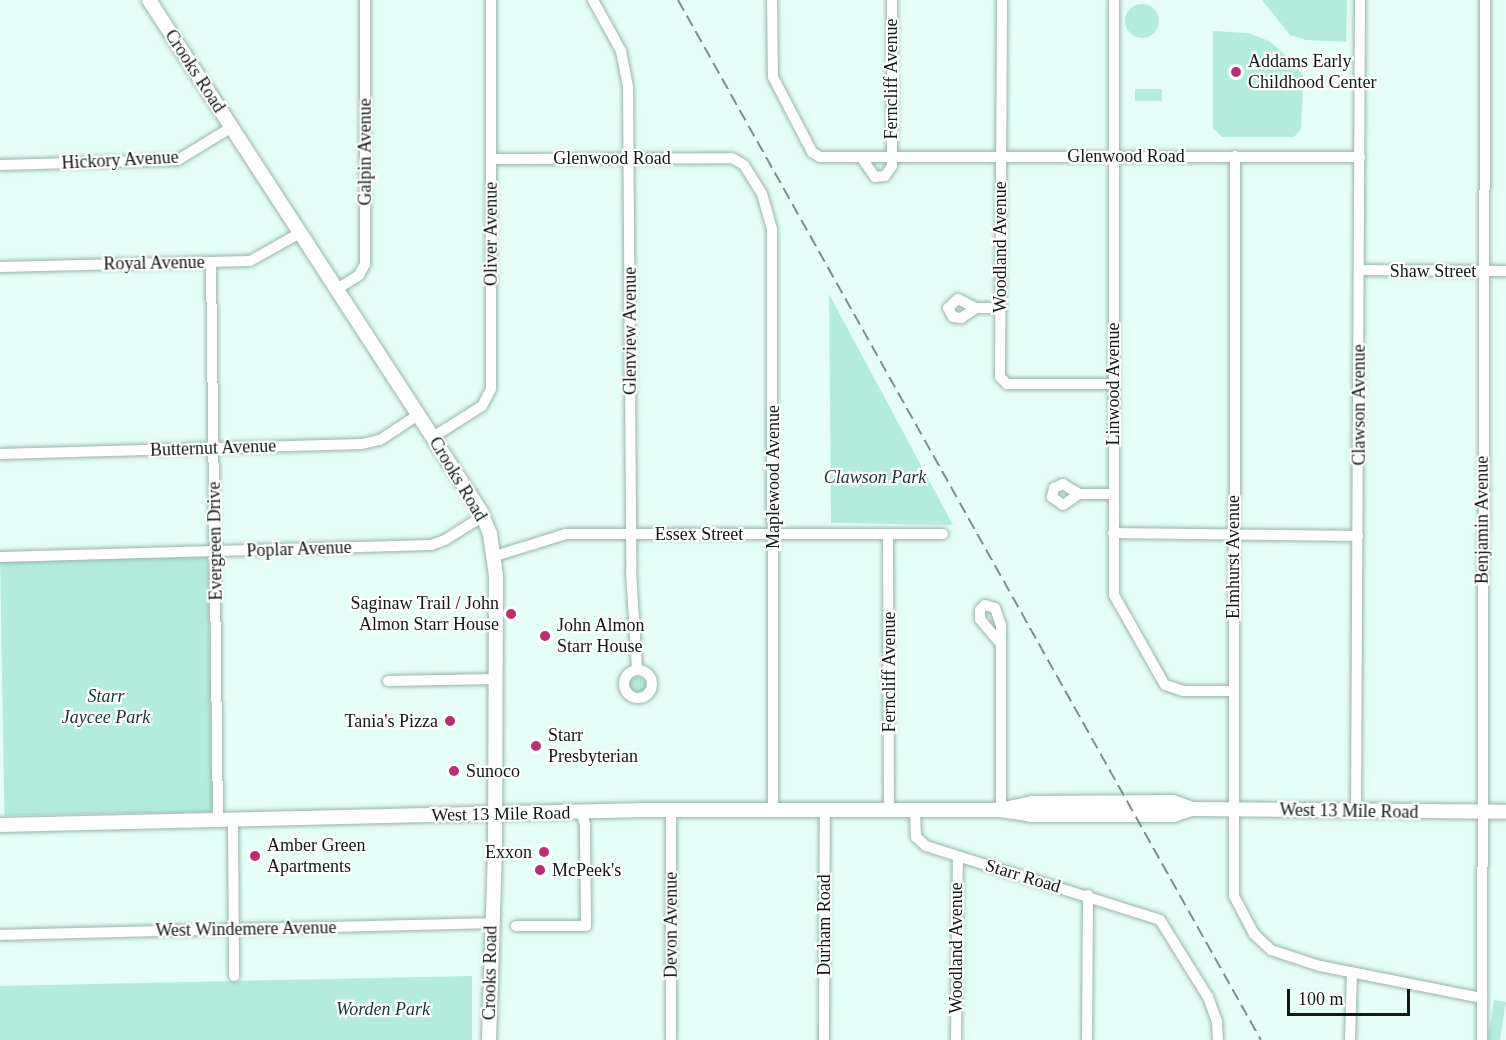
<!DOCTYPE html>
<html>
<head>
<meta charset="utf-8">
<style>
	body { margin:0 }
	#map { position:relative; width:1506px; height:1040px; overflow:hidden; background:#e5fff8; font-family:Georgia,serif }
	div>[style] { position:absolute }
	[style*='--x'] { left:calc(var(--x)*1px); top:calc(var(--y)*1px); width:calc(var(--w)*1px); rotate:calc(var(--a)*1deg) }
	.green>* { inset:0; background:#b3ecdd; transform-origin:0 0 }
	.round { border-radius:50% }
	.roads { filter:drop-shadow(0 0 2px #9bb3ac) drop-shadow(0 0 2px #9bb3ac) }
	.minor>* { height:10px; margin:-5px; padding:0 5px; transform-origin:5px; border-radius:5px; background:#fff }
	.minor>.ring { margin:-5px; padding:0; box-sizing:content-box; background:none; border:10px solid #fff; border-radius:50% }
	.major>* { height:14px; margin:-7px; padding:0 7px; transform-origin:7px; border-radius:7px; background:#fff }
	.rail>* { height:2px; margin-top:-1px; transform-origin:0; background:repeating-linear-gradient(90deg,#7d8f8a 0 12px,transparent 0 18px) }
	.dots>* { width:16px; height:16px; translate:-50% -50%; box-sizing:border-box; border:3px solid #fff; border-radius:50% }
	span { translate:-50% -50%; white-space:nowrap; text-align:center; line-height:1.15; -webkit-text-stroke:4.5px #fff; paint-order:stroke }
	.poi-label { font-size:18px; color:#0f1815 }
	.left { translate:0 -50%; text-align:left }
	.right { translate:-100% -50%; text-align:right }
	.street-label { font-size:18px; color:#0f1815 }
	.park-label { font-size:18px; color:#14372f; font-style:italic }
	.scale { position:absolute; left:1287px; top:989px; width:123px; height:27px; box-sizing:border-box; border:3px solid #0f1815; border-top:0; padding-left:8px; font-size:18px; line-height:21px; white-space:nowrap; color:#0f1815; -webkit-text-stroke:4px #fff; paint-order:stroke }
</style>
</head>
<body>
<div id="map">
	<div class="green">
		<i style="clip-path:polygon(1262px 0,1347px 0,1346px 42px,1306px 40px,1290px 35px)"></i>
		<i class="round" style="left:1125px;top:4px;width:34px;height:34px"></i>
		<i style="clip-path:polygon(1213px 31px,1248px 33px,1269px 41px,1291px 60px,1303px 75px,1303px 87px,1301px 129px,1294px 137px,1222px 137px,1213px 128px)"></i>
		<i style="left:1135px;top:89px;width:27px;height:12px"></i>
		<i style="clip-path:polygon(829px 294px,953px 525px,831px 523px)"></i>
		<i style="left:208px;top:557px;width:255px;height:208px;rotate:89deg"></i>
		<i class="round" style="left:628px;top:677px;width:18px;height:18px"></i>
		<i style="clip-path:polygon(472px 976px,472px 1040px,0 1040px,0 986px)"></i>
		<i style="left:1494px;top:1000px;width:12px;height:40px;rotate:9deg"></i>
	</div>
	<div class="roads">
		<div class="minor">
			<i style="--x:593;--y:0;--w:58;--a:61.2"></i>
			<i style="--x:621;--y:51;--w:38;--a:79"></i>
			<i style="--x:628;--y:88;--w:483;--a:89.6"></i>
			<i style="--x:631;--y:571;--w:99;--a:86.5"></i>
			<i style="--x:772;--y:0;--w:77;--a:89.3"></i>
			<i style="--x:773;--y:77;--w:85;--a:62.5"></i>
			<i style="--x:812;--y:152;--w:9;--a:32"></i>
			<i style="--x:820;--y:157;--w:540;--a:0"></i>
			<i style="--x:1002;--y:0;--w:377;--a:90.3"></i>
			<i style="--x:1000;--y:377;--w:10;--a:45"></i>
			<i style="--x:1007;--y:384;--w:106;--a:0"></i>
			<i style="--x:1114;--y:0;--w:595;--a:90"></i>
			<i style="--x:1114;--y:595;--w:103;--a:60.5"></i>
			<i style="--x:1165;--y:685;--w:19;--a:18"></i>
			<i style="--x:1183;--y:691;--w:50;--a:0"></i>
			<i style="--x:1235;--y:156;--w:740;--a:90.08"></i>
			<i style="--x:1234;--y:896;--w:43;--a:62.2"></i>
			<i style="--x:1254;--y:934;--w:23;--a:43"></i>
			<i style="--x:1271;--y:950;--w:52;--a:18.1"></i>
			<i style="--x:1320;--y:966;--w:164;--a:11.2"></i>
			<i style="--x:861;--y:157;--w:24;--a:55"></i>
			<i style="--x:875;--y:177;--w:10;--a:-6"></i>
			<i style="--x:885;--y:176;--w:12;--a:-55"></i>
			<i style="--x:892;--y:166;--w:166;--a:-90"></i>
			<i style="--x:492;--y:159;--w:240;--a:-0.2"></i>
			<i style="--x:732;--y:158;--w:14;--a:30"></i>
			<i style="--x:744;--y:165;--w:34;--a:58"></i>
			<i style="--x:762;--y:194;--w:37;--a:74"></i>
			<i style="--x:772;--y:230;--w:580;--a:89.9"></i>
			<i style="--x:0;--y:165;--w:178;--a:-1.6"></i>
			<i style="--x:178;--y:160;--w:63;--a:-31.4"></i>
			<i style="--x:211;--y:262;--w:558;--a:89.28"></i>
			<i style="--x:0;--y:267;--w:250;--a:-1.4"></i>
			<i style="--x:250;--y:261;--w:57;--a:-29.2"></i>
			<i style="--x:1359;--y:270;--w:147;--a:0.4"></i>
			<i style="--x:337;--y:289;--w:26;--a:-32"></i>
			<i style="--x:359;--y:275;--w:13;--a:-61"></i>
			<i style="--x:365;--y:264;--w:264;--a:-90"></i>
			<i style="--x:976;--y:308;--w:18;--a:146"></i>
			<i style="--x:961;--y:318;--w:8;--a:-173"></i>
			<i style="--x:953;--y:317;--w:10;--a:-119"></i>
			<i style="--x:948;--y:308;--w:13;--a:-42"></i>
			<i style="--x:958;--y:299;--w:20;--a:27"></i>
			<i style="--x:976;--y:308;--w:24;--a:0"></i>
			<i style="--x:433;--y:437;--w:58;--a:-32.3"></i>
			<i style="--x:482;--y:406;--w:19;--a:-62"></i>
			<i style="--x:491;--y:389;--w:389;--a:-90"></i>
			<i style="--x:0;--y:454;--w:362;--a:-1.6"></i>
			<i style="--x:362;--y:444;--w:18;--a:-13"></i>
			<i style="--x:380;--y:440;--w:45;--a:-33.3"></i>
			<i style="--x:1079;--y:494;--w:19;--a:145"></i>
			<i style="--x:1063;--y:505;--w:14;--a:-144"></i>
			<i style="--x:1052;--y:497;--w:9;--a:-77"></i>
			<i style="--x:1054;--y:488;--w:10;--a:-24"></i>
			<i style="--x:1063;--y:484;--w:19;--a:32"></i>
			<i style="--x:1079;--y:494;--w:34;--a:0"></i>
			<i style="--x:1113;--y:533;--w:245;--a:0.7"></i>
			<i style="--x:888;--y:534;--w:276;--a:89.8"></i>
			<i style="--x:495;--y:556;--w:74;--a:-17.2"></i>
			<i style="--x:566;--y:534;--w:377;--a:0"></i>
			<i style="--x:0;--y:557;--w:431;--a:-1.6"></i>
			<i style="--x:431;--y:545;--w:15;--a:-20"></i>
			<i style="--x:445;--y:540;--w:45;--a:-32.3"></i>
			<i style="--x:1000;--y:643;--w:31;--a:-130"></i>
			<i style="--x:980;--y:619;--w:9;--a:-90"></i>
			<i style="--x:980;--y:610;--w:7;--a:-45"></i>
			<i style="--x:985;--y:605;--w:10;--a:17"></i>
			<i style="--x:995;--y:608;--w:18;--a:71"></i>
			<i style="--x:1001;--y:625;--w:185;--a:90"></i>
			<i class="ring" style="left:624px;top:670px;width:18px;height:18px"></i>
			<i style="--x:388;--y:681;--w:107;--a:-1.1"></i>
			<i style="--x:671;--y:810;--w:230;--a:90"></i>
			<i style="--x:915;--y:810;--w:27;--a:88"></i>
			<i style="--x:916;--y:837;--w:13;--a:42"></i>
			<i style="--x:926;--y:846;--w:245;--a:17.5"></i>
			<i style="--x:1160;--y:920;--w:91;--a:58.1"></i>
			<i style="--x:1208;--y:997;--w:27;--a:70"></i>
			<i style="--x:1217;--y:1022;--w:18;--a:87"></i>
			<i style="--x:1356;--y:811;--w:811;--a:-89.72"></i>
			<i style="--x:233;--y:820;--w:156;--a:89.6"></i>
			<i style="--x:516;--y:926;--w:70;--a:0"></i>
			<i style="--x:586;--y:926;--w:102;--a:-90.6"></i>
			<i style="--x:585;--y:824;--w:13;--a:-108"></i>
			<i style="--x:0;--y:935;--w:491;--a:-1.4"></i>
			<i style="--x:824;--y:1040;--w:230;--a:-89.8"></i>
			<i style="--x:956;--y:1040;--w:183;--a:-89.4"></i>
			<i style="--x:1087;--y:1040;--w:145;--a:-89.6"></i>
			<i style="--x:1350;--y:1040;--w:67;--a:-88.3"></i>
			<i style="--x:1482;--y:1040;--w:1040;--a:-89.83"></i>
		</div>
		<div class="major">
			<i style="--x:149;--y:0;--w:608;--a:57.02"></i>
			<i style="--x:480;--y:510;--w:26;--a:67"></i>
			<i style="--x:490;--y:534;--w:42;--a:81.9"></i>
			<i style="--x:496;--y:576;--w:273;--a:90.2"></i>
			<i style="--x:495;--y:849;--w:191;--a:91.8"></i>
			<i style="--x:1009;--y:808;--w:24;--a:-12"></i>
			<i style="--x:1032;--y:803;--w:141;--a:-0.4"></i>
			<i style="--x:1173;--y:802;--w:20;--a:20"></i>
			<i style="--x:1192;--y:809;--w:314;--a:0.5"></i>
			<i style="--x:0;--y:825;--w:646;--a:-1.33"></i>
			<i style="--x:646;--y:810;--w:355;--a:0"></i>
			<i style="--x:1001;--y:810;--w:31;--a:9"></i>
			<i style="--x:1032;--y:815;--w:141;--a:0"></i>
			<i style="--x:1173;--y:815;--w:20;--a:-18"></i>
		</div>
	</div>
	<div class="rail">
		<i style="--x:678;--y:0;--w:1192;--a:60.73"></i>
	</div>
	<div class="dots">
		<i style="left:1236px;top:72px;background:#b8306f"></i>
		<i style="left:511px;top:614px;background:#b8306f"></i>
		<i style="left:545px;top:636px;background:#b8306f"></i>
		<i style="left:450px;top:721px;background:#b8306f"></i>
		<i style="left:536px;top:746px;background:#b8306f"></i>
		<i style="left:454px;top:771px;background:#b8306f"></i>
		<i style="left:544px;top:852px;background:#b8306f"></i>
		<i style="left:255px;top:856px;background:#b8306f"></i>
		<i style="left:540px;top:870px;background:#b8306f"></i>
	</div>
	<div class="poi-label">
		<span class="left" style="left:1248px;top:72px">Addams Early<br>Childhood Center</span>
		<span class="right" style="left:499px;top:614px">Saginaw Trail / John<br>Almon Starr House</span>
		<span class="left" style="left:557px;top:636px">John Almon<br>Starr House</span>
		<span class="right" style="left:438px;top:721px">Tania's Pizza</span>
		<span class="left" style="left:548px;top:746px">Starr<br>Presbyterian</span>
		<span class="left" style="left:466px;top:771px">Sunoco</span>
		<span class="left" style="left:267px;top:856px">Amber Green<br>Apartments</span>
		<span class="right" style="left:532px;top:852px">Exxon</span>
		<span class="left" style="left:552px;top:870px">McPeek's</span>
	</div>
	<div class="street-label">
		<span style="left:195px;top:71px;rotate:57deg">Crooks Road</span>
		<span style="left:891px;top:79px;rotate:-90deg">Ferncliff Avenue</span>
		<span style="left:365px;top:152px;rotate:-90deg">Galpin Avenue</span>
		<span style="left:1126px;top:156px">Glenwood Road</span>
		<span style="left:612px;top:158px">Glenwood Road</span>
		<span style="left:120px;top:160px;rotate:-3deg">Hickory Avenue</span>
		<span style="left:491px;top:234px;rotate:-90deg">Oliver Avenue</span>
		<span style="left:1000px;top:247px;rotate:-90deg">Woodland Avenue</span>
		<span style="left:154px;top:263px;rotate:-1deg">Royal Avenue</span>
		<span style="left:1433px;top:271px">Shaw Street</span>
		<span style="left:630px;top:331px;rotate:-90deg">Glenview Avenue</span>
		<span style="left:1113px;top:384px;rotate:-90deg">Linwood Avenue</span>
		<span style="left:1359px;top:405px;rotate:-90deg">Clawson Avenue</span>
		<span style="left:213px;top:448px;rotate:-2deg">Butternut Avenue</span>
		<span style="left:773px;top:477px;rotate:-90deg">Maplewood Avenue</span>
		<span style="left:458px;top:479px;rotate:59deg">Crooks Road</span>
		<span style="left:1482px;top:520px;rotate:-90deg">Benjamin Avenue</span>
		<span style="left:699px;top:534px">Essex Street</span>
		<span style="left:215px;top:541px;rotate:-91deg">Evergreen Drive</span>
		<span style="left:299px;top:549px;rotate:-2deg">Poplar Avenue</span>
		<span style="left:1233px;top:557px;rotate:-90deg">Elmhurst Avenue</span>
		<span style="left:889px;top:672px;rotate:-90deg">Ferncliff Avenue</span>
		<span style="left:1349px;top:811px;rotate:1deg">West 13 Mile Road</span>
		<span style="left:501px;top:814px;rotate:-1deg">West 13 Mile Road</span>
		<span style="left:1023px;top:876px;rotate:17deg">Starr Road</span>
		<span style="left:671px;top:925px;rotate:-90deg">Devon Avenue</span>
		<span style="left:824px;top:925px;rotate:-90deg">Durham Road</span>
		<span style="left:246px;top:929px;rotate:-1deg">West Windemere Avenue</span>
		<span style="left:956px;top:948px;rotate:-90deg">Woodland Avenue</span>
		<span style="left:490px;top:973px;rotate:-89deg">Crooks Road</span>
	</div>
	<div class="park-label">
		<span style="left:875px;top:477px">Clawson Park</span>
		<span style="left:106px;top:707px">Starr<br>Jaycee Park</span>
		<span style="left:383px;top:1009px">Worden Park</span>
	</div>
	<div class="scale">100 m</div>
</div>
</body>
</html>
